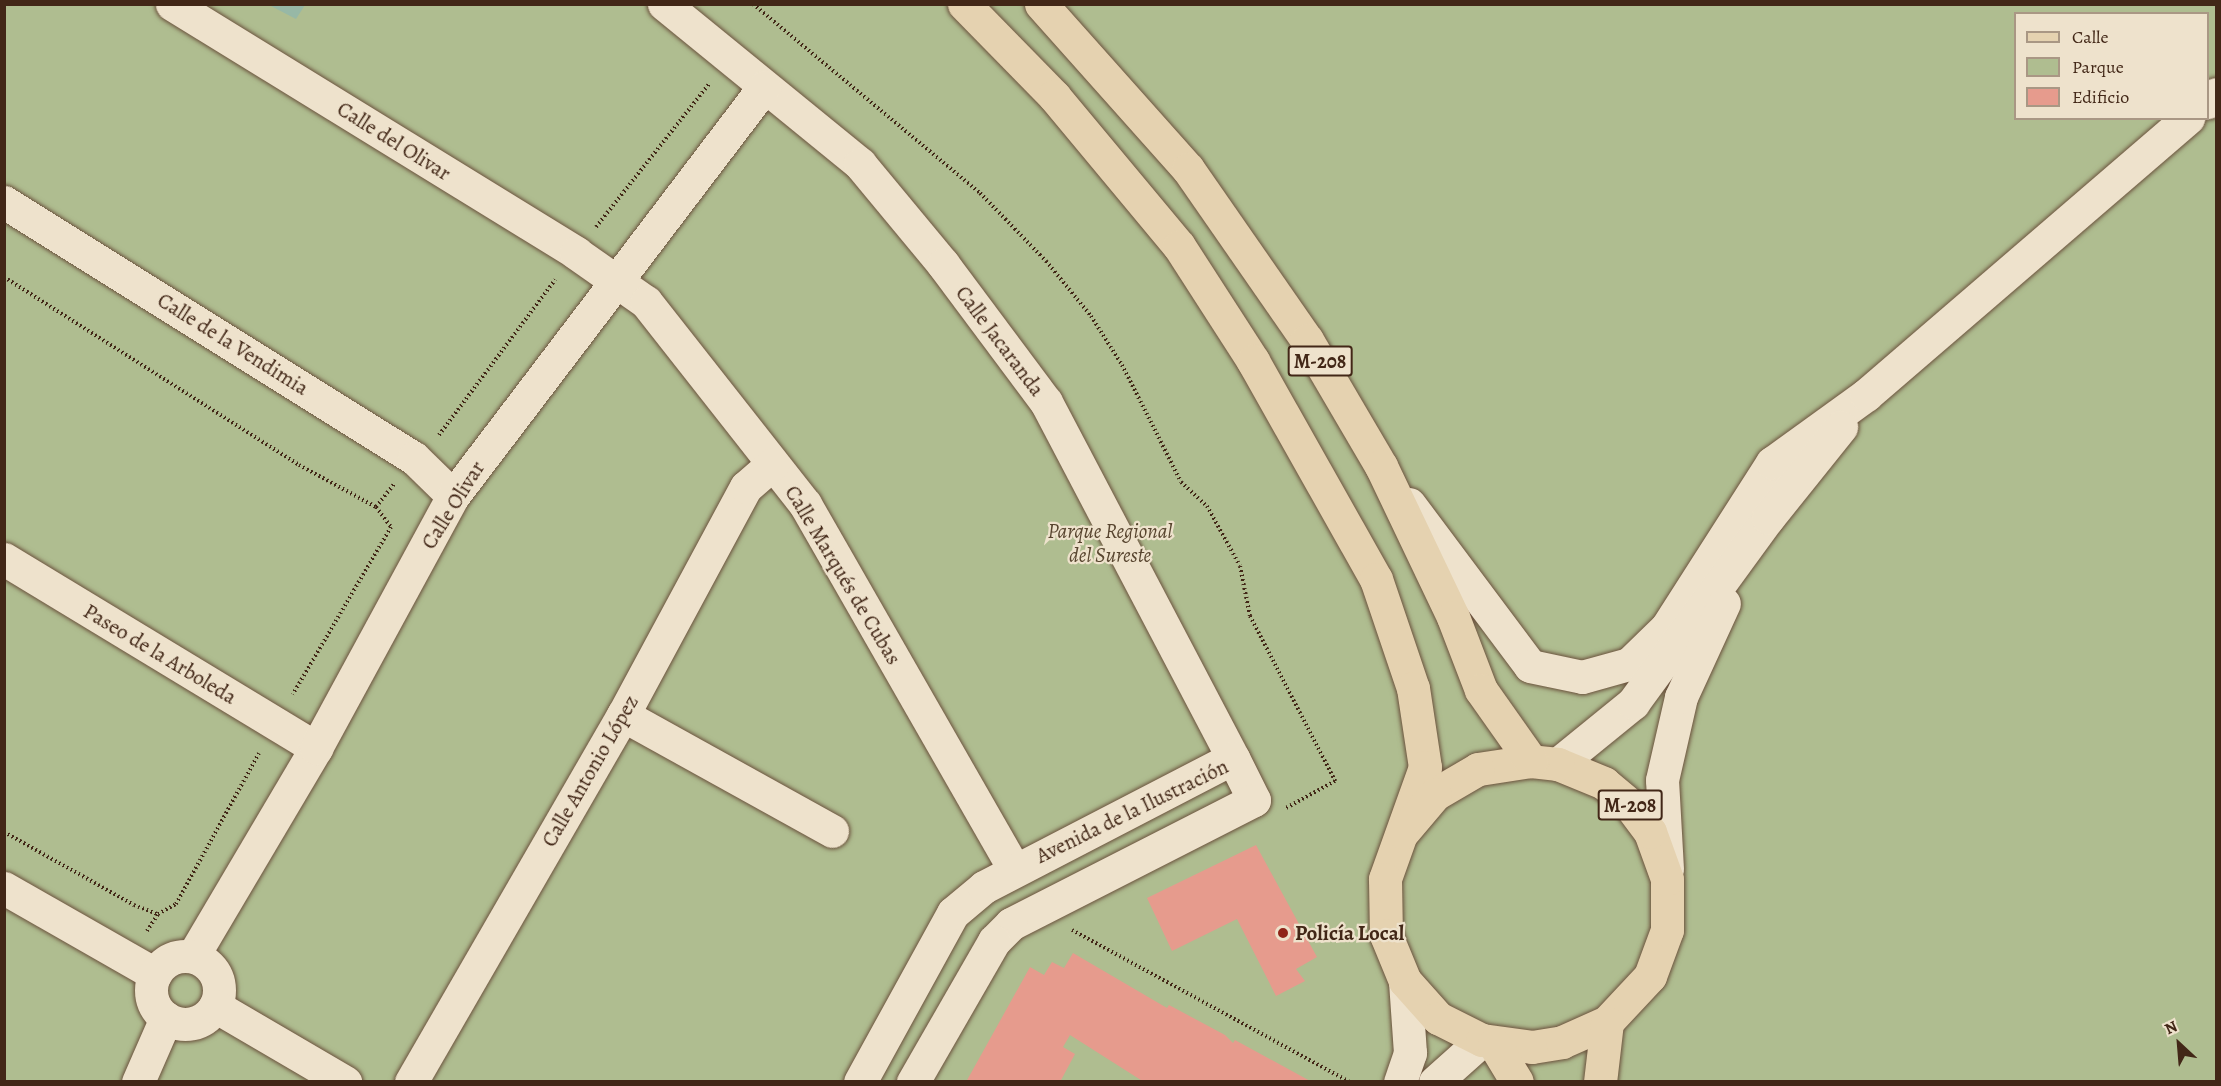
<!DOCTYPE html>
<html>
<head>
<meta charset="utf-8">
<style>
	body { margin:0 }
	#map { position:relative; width:2221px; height:1086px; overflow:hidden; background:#e5d2b0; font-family:Alegreya,serif }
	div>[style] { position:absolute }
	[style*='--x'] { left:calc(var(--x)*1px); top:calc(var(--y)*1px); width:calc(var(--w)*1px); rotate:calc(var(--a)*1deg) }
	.green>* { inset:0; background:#afbd90 }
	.water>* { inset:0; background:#97b8a6 }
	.building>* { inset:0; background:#e69b8d }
	.path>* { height:4px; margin-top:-2px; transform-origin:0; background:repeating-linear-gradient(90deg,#422717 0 1.5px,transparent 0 4.5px) }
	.roads { filter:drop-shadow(0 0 2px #6b523d) drop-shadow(0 0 2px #6b523d) }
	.minor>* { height:33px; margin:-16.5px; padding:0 16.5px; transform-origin:16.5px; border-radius:16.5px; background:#eee2cc }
	.minor>.ring { margin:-16.5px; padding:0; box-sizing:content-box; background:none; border:33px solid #eee2cc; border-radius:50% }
	.major>* { height:33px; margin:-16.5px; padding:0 16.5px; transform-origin:16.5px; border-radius:16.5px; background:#e5d2b0 }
	.dots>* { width:16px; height:16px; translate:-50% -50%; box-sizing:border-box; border:3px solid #eee2cc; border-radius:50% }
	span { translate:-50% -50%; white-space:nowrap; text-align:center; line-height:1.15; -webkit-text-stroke:4.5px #eee2cc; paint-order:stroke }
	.shield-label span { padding:2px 4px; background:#eee2cc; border:2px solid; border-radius:4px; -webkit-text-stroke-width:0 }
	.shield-label { font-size:20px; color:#422717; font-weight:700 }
	.street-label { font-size:21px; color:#422717 }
	.park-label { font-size:21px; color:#58452f; font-style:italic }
	.poi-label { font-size:21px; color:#422717; font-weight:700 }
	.left { translate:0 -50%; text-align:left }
	.frame { position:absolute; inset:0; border:6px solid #422717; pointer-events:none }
	.legend { position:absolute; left:2014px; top:12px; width:195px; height:108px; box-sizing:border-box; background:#eee2cc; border:2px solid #a99784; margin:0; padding:8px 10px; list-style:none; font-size:18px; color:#422717 }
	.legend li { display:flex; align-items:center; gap:12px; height:30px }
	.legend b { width:30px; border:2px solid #a99784 }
	.north { position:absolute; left:2149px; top:1014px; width:60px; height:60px; -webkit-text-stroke:4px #eee2cc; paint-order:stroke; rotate:334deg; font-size:16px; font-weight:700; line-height:24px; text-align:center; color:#422717 }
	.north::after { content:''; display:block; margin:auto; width:21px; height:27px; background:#422717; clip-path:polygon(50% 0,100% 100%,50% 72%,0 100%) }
</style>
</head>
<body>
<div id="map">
	<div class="green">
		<i style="clip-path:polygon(evenodd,5px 5px,2216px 5px,2216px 1081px,5px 1082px,5px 5px,2016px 14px,2208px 14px,2208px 118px,2016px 118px,2016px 14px)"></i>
	</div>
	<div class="water">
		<i style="clip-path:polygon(269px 5px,305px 5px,296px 19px)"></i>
	</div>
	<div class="building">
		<i style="clip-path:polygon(1256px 845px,1317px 957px,1296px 969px,1305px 981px,1276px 996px,1237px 919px,1172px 951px,1147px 898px)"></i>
		<i style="clip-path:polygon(1073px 953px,1167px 1008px,1169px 1005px,1225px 1035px,1233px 1043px,1235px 1040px,1312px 1082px,1144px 1082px,1070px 1035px,1063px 1047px,1075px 1054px,1060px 1082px,966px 1082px,1030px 967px,1044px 975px,1052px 962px,1064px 968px)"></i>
	</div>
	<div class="path">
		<i style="--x:753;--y:4;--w:295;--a:39.8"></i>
		<i style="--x:980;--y:193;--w:95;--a:45.9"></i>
		<i style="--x:1046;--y:261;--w:71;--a:50.7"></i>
		<i style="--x:1091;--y:316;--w:58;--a:57.7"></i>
		<i style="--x:1122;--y:365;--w:131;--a:63.2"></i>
		<i style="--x:1181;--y:482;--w:35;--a:43"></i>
		<i style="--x:1207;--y:506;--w:68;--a:61.2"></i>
		<i style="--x:1240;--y:566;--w:51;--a:78.7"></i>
		<i style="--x:1250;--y:616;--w:186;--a:62.7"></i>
		<i style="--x:1335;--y:781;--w:56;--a:151.1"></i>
		<i style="--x:596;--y:227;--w:182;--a:-51.7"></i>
		<i style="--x:4;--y:277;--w:350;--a:32.5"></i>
		<i style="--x:299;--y:465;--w:88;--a:28.6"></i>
		<i style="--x:376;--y:507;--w:25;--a:53"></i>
		<i style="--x:391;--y:527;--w:194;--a:120.4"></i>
		<i style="--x:439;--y:435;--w:194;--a:-53.2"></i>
		<i style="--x:376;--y:507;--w:29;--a:-52"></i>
		<i style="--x:4;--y:832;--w:149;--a:29.3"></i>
		<i style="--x:134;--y:905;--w:26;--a:21"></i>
		<i style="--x:158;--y:914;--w:21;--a:-29"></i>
		<i style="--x:176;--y:904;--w:172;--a:-61.2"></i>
		<i style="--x:1072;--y:930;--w:317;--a:28.7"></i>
		<i style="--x:147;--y:931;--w:20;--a:-57"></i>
	</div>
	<div class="roads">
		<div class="minor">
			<i style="--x:172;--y:4;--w:475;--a:31.6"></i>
			<i style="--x:576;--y:253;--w:85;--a:35"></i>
			<i style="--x:646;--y:302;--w:257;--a:51.8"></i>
			<i style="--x:805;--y:504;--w:421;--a:60.2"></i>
			<i style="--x:664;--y:4;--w:253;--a:39.2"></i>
			<i style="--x:860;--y:164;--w:130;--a:50.3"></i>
			<i style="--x:943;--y:264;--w:172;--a:53.3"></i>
			<i style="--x:1046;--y:402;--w:402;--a:62.3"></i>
			<i style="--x:2208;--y:102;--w:11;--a:-45"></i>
			<i style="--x:4;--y:202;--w:483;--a:32"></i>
			<i style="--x:414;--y:458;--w:54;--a:44.3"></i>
			<i style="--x:1409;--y:504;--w:202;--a:53.2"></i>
			<i style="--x:1530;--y:666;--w:53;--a:11.9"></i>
			<i style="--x:1582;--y:677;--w:49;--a:-15.5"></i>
			<i style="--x:1629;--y:664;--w:53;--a:-44.2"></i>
			<i style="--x:1667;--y:627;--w:195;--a:-57.4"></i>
			<i style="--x:1772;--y:463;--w:116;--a:-35.9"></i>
			<i style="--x:1866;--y:395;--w:425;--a:-40.7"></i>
			<i style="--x:4;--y:559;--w:365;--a:31.2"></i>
			<i style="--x:623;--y:715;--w:239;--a:29"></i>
			<i style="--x:1558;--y:764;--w:97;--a:-39.1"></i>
			<i style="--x:1633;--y:703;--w:229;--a:-53.9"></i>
			<i style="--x:1768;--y:518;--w:117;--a:-51.3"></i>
			<i style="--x:1667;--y:869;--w:89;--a:-93.2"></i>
			<i style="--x:1662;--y:780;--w:85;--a:-77.1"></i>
			<i style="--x:1681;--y:697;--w:103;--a:-65.4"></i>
			<i style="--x:4;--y:888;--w:174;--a:29.7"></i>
			<i style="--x:193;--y:956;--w:242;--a:-59.4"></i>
			<i style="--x:316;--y:748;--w:287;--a:-61.5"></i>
			<i style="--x:453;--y:496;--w:514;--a:-52.75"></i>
			<i class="ring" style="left:151px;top:956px;width:35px;height:35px"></i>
			<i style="--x:215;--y:1006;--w:151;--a:30.3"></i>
			<i style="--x:138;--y:1082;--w:70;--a:-66.4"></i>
			<i style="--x:411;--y:1082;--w:424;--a:-60"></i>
			<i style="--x:623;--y:715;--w:259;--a:-61.7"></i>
			<i style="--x:746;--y:487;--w:35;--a:-41"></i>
			<i style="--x:860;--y:1082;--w:193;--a:-61.2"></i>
			<i style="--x:953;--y:913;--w:40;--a:-40"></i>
			<i style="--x:984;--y:887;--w:280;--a:-27.4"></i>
			<i style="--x:1233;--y:758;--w:47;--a:63.4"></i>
			<i style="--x:1254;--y:800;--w:273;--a:153"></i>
			<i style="--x:1011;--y:924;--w:24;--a:135"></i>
			<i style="--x:994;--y:941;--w:163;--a:119.9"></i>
			<i style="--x:1400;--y:1082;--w:31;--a:-71"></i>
			<i style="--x:1410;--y:1053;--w:72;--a:-94"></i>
			<i style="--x:1435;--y:1082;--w:63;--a:-41.8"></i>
		</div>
		<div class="major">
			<i style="--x:964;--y:4;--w:129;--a:45.6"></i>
			<i style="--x:1054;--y:96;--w:195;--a:50.2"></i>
			<i style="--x:1179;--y:246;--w:137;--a:57.2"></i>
			<i style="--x:1253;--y:361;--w:250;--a:60.6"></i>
			<i style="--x:1376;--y:579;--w:115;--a:71.3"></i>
			<i style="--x:1413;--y:688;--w:80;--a:81.4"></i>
			<i style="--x:1425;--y:767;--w:119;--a:109.7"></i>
			<i style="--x:1385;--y:879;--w:56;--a:89"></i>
			<i style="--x:1386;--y:935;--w:50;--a:67.6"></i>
			<i style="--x:1405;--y:981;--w:50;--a:48.3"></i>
			<i style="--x:1438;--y:1018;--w:49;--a:26.6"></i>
			<i style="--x:1482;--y:1040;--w:50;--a:8"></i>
			<i style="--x:1532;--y:1047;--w:30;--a:-9"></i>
			<i style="--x:1562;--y:1042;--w:49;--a:-24"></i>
			<i style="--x:1607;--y:1022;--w:63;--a:-46.9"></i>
			<i style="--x:1650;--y:976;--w:49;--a:-69.7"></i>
			<i style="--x:1667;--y:930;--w:51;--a:-90"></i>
			<i style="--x:1667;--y:879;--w:50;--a:-109.9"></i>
			<i style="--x:1650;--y:832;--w:34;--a:-127"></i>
			<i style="--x:1630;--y:805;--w:34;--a:-140"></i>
			<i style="--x:1604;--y:783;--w:50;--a:-157.6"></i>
			<i style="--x:1558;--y:764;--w:27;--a:-174"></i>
			<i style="--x:1531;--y:761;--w:54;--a:171.4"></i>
			<i style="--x:1478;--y:769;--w:50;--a:149.8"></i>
			<i style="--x:1435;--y:794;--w:50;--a:130.1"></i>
			<i style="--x:1041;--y:4;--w:221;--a:48.3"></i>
			<i style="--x:1188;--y:169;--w:208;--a:55.2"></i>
			<i style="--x:1307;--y:340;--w:146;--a:59.6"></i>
			<i style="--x:1381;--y:466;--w:167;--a:64.5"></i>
			<i style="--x:1453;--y:617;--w:78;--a:69"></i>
			<i style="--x:1481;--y:690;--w:87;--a:54.8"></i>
			<i style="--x:1494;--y:1044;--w:44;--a:58.8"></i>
			<i style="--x:1600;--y:1082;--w:60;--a:-83.3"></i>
		</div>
	</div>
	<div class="dots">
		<i style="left:1283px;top:933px;background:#8f2418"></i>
	</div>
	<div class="shield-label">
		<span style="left:1320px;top:361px">M-208</span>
		<span style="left:1630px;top:805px">M-208</span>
	</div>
	<div class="street-label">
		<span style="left:394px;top:141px;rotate:32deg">Calle del Olivar</span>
		<span style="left:1000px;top:341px;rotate:53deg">Calle Jacaranda</span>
		<span style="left:233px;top:344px;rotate:32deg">Calle de la Vendimia</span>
		<span style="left:453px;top:505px;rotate:-58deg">Calle Olivar</span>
		<span style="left:843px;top:575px;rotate:59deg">Calle Marqués de Cubas</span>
		<span style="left:160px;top:654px;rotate:31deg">Paseo de la Arboleda</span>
		<span style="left:590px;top:771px;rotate:-60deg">Calle Antonio López</span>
		<span style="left:1132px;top:811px;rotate:-26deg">Avenida de la Ilustración</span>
	</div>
	<div class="park-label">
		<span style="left:1110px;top:543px">Parque Regional<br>del Sureste</span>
	</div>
	<div class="poi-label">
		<span class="left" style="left:1295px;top:933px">Policía Local</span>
	</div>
	<div class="frame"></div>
	<ul class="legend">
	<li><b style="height:8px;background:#e5d2b0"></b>Calle</li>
	<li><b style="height:16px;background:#afbd90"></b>Parque</li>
	<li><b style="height:16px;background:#e69b8d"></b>Edificio</li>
	</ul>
	<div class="north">N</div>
</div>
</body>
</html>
